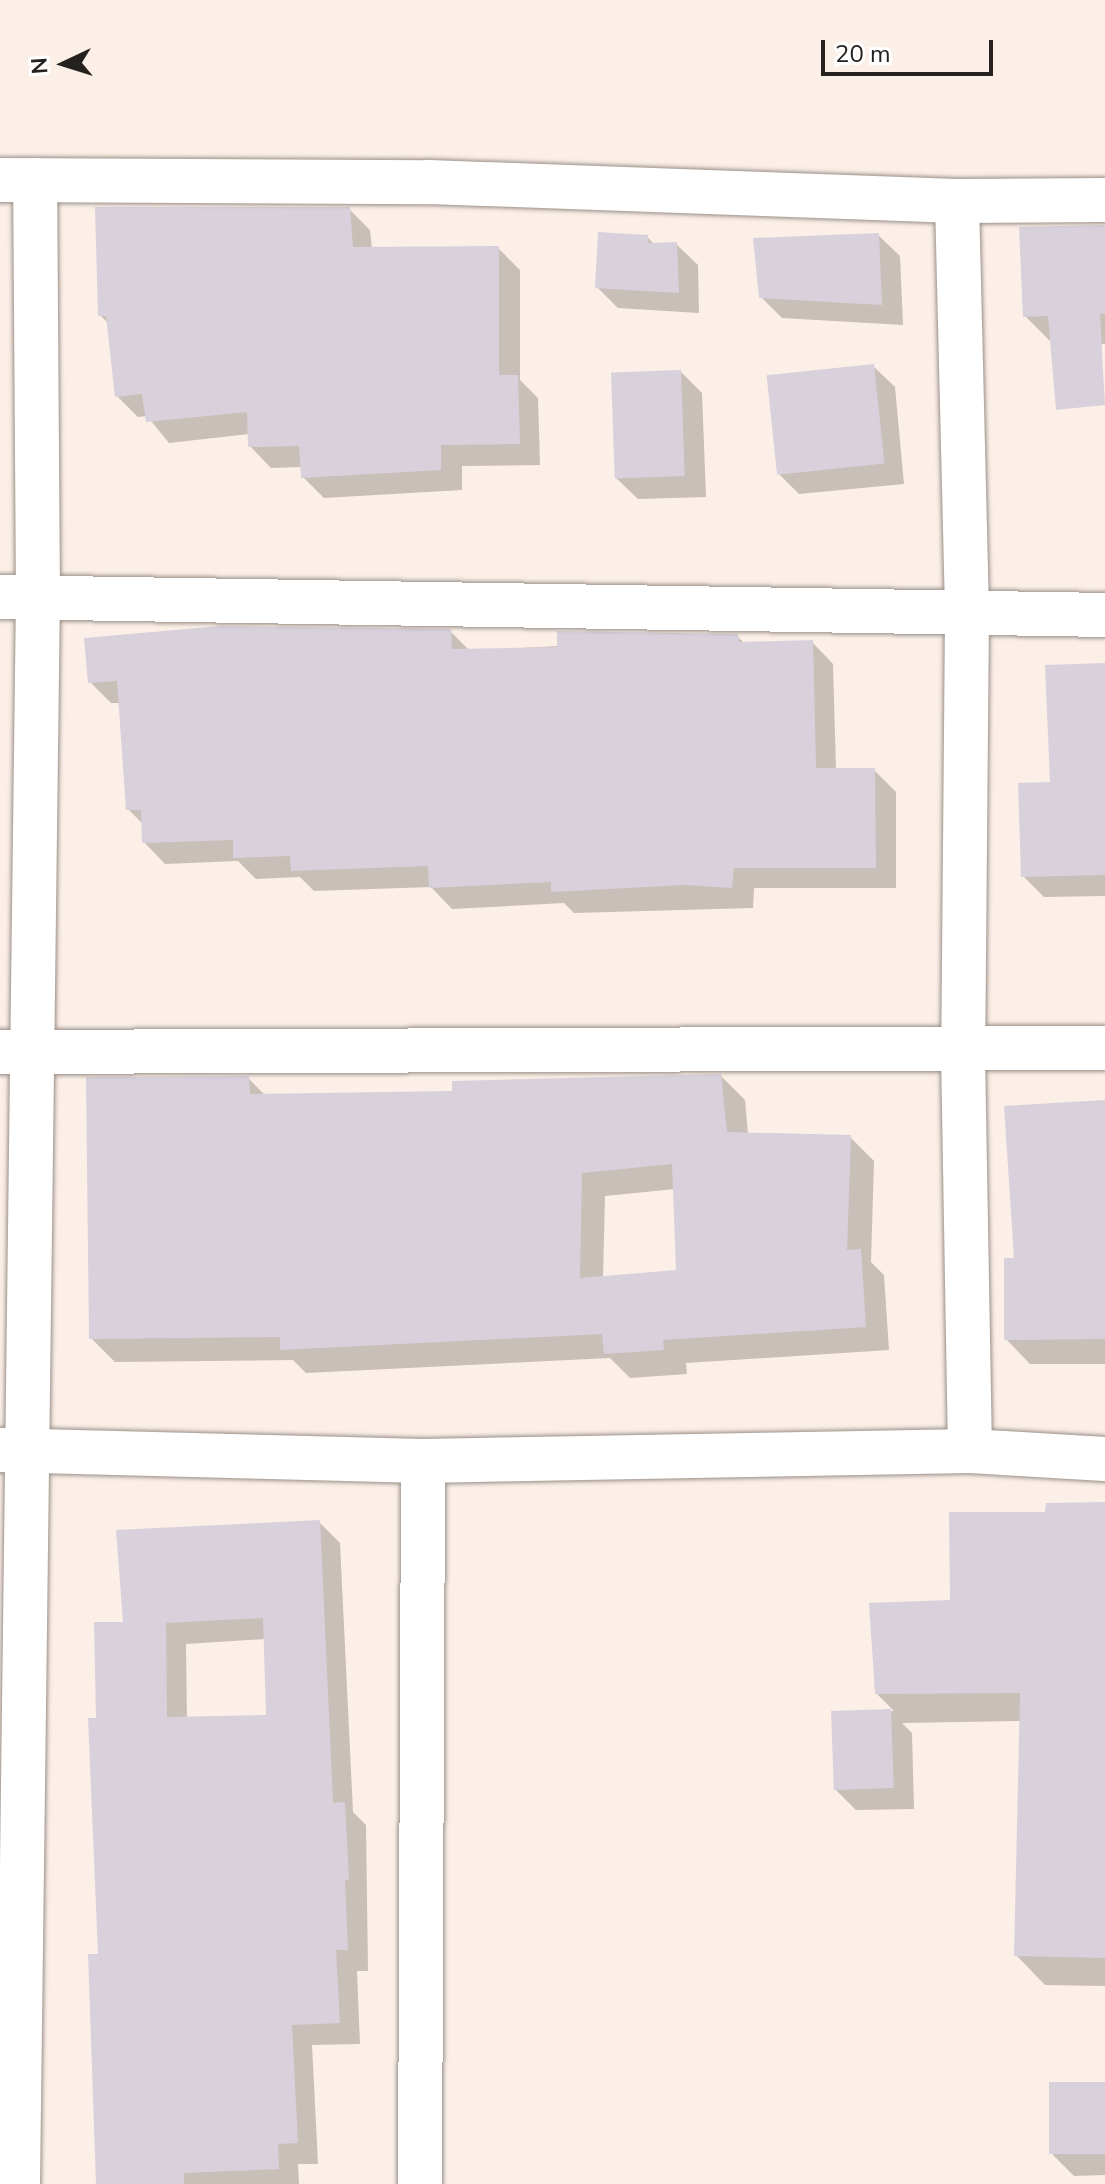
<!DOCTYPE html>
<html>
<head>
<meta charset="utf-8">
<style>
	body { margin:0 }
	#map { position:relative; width:1105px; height:2184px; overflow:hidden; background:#fbefe7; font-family:"Nunito Sans",sans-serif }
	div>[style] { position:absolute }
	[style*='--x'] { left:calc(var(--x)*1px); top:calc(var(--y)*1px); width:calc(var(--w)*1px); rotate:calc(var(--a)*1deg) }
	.shadow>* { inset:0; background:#0003 }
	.building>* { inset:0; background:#d8d1dc; transform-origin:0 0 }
	.roads { filter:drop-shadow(0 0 2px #9a9088) drop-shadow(0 0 2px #9a9088) }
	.minor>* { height:44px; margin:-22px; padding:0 22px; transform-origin:22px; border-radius:22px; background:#fff }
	span { translate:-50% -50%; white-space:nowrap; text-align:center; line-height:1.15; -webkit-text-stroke:8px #fff; paint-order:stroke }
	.north { position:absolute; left:24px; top:24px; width:80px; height:80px; -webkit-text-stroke:6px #fff; paint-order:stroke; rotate:266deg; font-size:22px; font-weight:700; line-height:32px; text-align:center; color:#25211e }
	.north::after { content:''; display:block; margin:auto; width:28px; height:36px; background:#25211e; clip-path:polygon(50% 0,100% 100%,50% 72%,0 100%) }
	.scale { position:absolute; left:821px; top:40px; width:172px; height:36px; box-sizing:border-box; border:4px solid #25211e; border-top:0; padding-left:10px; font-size:24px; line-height:28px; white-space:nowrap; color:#25211e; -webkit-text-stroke:6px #fff; paint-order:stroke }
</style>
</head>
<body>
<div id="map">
	<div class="shadow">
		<i style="clip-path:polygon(349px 209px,370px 230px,372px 249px,498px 248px,520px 270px,520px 380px,538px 398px,540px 465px,462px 466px,462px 490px,324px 498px,303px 477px,302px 467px,271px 468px,250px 446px,249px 434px,169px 443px,147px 416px,138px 417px,117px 396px,109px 324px,100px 315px)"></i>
		<i style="clip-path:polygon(1105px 226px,1105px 344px,1052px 343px,1025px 316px)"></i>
		<i style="clip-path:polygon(878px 235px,900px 256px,903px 325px,782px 318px,761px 297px)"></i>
		<i style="clip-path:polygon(647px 237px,655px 245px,676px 244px,698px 265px,699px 313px,618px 308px,597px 287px)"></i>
		<i style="clip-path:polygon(873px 366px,895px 387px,904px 484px,799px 494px,778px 473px)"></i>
		<i style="clip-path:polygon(681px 372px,702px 393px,706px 497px,638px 499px,616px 478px)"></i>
		<i style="clip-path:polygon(450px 631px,470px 651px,737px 636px,745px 644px,812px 642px,833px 664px,836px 770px,874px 770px,896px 792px,896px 888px,754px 888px,753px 908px,574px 913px,564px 903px,452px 909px,431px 887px,314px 891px,300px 877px,256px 879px,238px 861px,165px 864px,144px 842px,143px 824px,128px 809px,121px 703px,111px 703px,90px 682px)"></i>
		<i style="clip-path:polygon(1105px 665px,1105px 896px,1044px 897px,1023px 876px,1052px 784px)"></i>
		<i style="clip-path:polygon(evenodd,721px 1076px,745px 1100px,748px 1134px,850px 1137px,874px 1161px,871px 1262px,884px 1275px,889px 1350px,686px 1363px,687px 1374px,630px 1378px,610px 1358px,306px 1373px,293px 1360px,115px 1362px,91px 1338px,248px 1078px,266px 1096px,454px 1093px,721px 1076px,675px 1189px,678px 1272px,603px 1278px,605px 1196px,675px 1189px)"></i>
		<i style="clip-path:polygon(1105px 1102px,1105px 1364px,1030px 1364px,1006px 1339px,1016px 1260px)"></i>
		<i style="clip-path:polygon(1105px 1504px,1105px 1986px,1045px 1985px,1016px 1955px,1021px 1721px,902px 1723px,912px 1733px,914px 1809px,856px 1810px,835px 1789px,833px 1713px,894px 1711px,877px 1694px,952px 1602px,1047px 1514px)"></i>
		<i style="clip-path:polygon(evenodd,319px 1522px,340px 1543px,353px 1812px,366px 1825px,368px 1971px,357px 1971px,360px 2044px,312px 2045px,318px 2164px,298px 2164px,299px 2184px,98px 2184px,98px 1720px,125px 1624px,319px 1522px,265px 1639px,268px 1717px,187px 1719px,186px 1644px,265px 1639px)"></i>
		<i style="clip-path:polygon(1105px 2084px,1105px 2175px,1074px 2176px,1053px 2155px)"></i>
	</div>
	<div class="building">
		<i style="clip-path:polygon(95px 207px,350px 207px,353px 247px,499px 246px,499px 375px,518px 375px,520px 444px,441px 445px,441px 470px,301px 478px,299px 446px,248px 447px,247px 412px,146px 422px,142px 394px,115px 397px,106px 316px,98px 316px)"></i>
		<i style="clip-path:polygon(1105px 225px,1105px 314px,1100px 314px,1105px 405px,1056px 410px,1048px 316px,1023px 317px,1019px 227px)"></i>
		<i style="clip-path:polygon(598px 232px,648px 235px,648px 243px,677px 242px,679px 293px,595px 288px)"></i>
		<i style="clip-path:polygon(879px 233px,882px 305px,759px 298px,753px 238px)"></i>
		<i style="left:874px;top:364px;width:100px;height:108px;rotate:84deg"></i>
		<i style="left:681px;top:370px;width:106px;height:70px;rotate:88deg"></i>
		<i style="clip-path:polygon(220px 626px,451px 629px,452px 649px,557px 647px,557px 631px,738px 634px,739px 642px,813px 640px,816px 768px,875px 768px,876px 868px,734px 868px,732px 888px,683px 885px,551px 892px,551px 882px,429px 888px,428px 866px,291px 871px,290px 856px,233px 858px,233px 840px,142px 843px,141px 810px,126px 810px,117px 681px,88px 683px,84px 638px)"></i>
		<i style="clip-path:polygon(1105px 663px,1105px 875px,1021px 877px,1018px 783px,1050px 782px,1045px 665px)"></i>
		<i style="clip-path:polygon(evenodd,721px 1074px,727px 1132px,851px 1135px,847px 1250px,861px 1249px,866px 1327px,663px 1340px,664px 1350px,604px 1354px,602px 1334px,280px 1350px,280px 1337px,89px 1339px,86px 1077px,249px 1076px,250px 1094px,452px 1091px,452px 1081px,721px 1074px,672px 1164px,676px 1270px,580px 1278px,582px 1173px,672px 1164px)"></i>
		<i style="clip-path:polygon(1105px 1100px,1105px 1339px,1004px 1340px,1004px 1258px,1014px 1258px,1004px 1106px)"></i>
		<i style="clip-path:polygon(1105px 1502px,1105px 1958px,1014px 1956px,1020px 1693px,875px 1694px,869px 1603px,950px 1600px,949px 1512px,1045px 1512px,1046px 1503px)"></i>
		<i style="clip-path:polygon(evenodd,320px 1520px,333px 1803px,345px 1802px,349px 1880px,345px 1880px,348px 1950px,336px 1950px,340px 2023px,292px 2025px,298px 2143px,278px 2144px,279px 2169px,184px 2173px,184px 2184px,96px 2184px,88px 1954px,98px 1954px,88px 1718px,96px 1718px,94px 1622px,123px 1622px,116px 1530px,320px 1520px,263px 1618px,266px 1715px,167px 1717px,166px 1623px,263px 1618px)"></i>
		<i style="left:891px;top:1709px;width:79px;height:60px;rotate:88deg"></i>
		<i style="left:1105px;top:2082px;width:72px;height:56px;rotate:90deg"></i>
	</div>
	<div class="roads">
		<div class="minor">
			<i style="--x:0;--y:180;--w:429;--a:0.3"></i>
			<i style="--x:429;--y:182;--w:528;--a:2.06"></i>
			<i style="--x:957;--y:201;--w:148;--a:-0.4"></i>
			<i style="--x:957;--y:201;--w:414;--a:88.6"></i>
			<i style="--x:967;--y:615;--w:437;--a:90.5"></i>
			<i style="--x:963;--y:1052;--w:399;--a:89"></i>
			<i style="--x:0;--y:597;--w:1105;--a:0.93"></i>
			<i style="--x:0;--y:1052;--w:1105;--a:-0.21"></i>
			<i style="--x:0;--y:1450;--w:423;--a:1.5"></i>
			<i style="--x:423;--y:1461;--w:547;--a:-1.05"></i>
			<i style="--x:970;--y:1451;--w:135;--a:3.4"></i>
			<i style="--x:18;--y:2184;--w:1587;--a:-89.28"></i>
			<i style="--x:38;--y:597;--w:417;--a:-90.4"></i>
			<i style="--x:420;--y:2184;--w:723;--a:-89.76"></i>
		</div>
	</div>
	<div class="north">N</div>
	<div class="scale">20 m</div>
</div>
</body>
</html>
